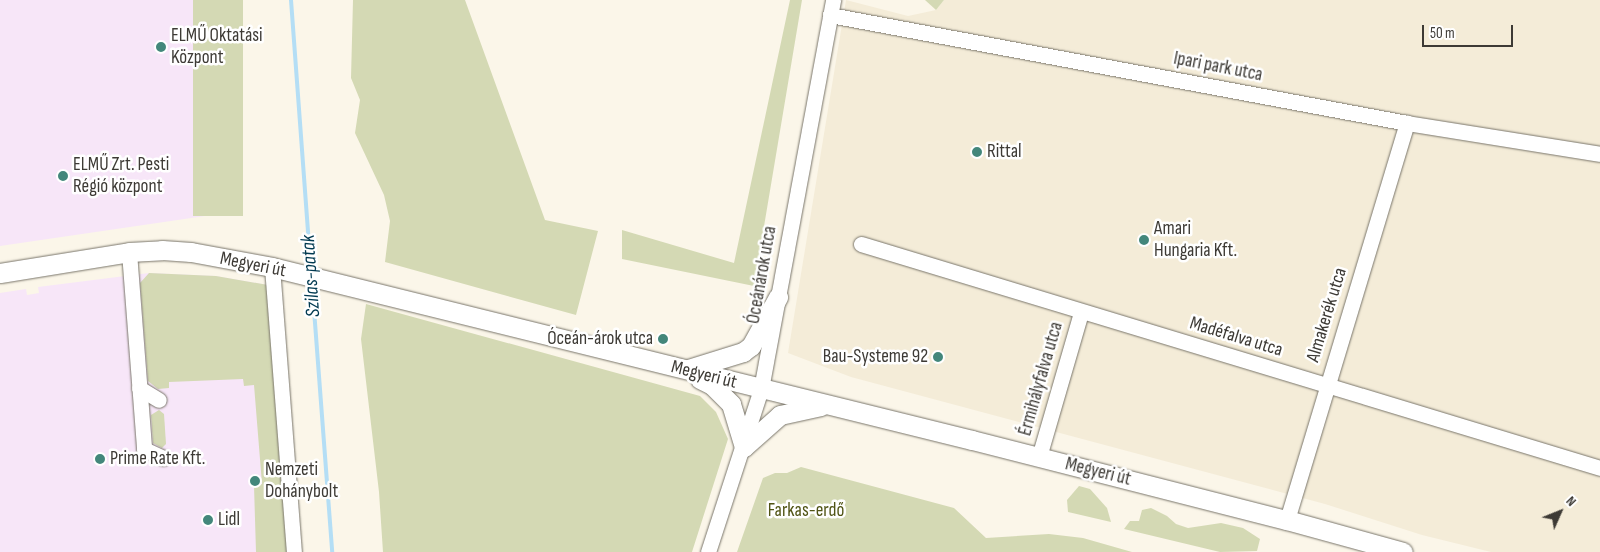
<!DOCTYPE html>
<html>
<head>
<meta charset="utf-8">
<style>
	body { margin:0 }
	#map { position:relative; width:1600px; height:552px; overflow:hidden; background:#fbf6e9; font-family:"Sofia Sans Condensed",sans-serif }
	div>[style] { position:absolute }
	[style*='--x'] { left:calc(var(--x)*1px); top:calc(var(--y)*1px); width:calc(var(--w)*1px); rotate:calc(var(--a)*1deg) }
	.commercial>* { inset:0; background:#f7e6f8 }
	.built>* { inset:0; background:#f4ecd8 }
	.green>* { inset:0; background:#d4d9b4; transform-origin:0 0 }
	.stream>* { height:4px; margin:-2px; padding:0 2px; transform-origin:2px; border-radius:2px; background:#b4def5 }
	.roads { filter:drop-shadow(0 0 1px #79756a) drop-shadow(0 0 1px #79756a) }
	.minor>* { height:15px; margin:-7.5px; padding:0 7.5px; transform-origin:7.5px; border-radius:7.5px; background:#fff }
	.major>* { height:19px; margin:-9.5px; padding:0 9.5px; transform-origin:9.5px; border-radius:9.5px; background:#fff }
	.dots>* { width:14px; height:14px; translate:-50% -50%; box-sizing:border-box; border:2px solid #fff; border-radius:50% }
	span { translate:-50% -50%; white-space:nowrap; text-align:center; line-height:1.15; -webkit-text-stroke:5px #fff; paint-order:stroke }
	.poi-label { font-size:19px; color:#3d3a35 }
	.left { translate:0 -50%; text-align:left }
	.right { translate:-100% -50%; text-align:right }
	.street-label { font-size:19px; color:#3d3a35 }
	.park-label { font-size:19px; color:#505415 }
	.water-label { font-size:20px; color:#003950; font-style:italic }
	.north { position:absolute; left:1535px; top:487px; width:50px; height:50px; -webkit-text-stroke:4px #fff; paint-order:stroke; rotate:46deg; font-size:14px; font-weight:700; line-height:20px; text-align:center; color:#3d3a35 }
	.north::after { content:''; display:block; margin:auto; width:18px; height:22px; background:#3d3a35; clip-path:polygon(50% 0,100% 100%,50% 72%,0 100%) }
	.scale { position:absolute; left:1422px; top:25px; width:91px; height:22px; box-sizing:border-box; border:2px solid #3d3a35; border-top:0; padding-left:6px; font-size:15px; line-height:18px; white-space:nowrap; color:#3d3a35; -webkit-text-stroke:4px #fff; paint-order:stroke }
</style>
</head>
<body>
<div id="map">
	<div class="commercial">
		<i style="clip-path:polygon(0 0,193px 0,205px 216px,0 246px)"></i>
		<i style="clip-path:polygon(149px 273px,216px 276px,268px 285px,288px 552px,0 552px,0 293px,26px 289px,27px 295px,39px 293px,38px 287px)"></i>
	</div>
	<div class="built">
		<i style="clip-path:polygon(846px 0,908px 16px,936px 10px,944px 0,1600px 0,1600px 552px,1491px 552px,1422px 535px,1325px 504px,851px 377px,788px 353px)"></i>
	</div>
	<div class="green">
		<i style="left:193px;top:0;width:50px;height:216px"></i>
		<i style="clip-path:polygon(353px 0,465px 0,545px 220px,598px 231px,576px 315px,385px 262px,390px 221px,384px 195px,355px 133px,360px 100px,351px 78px)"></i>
		<i style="clip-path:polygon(790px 0,802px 0,754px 286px,622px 259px,622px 230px,734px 263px)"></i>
		<i style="clip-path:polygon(925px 0,944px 0,936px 10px)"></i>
		<i style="clip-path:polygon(149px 273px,216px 276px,268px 285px,288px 552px,256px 552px,254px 486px,262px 484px,254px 385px,244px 386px,243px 379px,169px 382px,169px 388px,158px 389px,148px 381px,140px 283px)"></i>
		<i style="clip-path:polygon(366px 304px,700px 396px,716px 412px,728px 439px,692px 552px,383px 552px,379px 492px,361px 339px)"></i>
		<i style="clip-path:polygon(159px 410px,164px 414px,166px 444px,162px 448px,153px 443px,151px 415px)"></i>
		<i style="clip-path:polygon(801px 467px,954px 508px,986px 538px,1049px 534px,1083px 538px,1132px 552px,737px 552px,763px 478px,775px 473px,787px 473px)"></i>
		<i style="clip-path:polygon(1079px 486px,1090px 489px,1107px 508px,1111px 522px,1068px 512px,1067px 500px)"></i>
		<i style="clip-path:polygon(1151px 508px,1167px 516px,1176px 524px,1188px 528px,1221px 523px,1243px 528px,1260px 539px,1257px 551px,1220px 552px,1124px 529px,1130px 521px,1139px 521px,1142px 510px)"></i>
	</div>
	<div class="stream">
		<i style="--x:291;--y:0;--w:272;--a:85.8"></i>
		<i style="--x:312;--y:283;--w:270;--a:85.7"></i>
	</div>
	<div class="roads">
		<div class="minor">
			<i style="--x:830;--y:15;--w:587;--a:10.6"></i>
			<i style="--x:1407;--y:123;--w:195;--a:9.1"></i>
			<i style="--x:861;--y:244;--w:772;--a:16.86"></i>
			<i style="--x:129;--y:252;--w:198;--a:85.6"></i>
			<i style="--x:144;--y:449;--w:21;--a:25"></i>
			<i style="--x:272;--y:267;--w:286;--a:85.6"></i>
			<i style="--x:139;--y:388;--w:23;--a:31"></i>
			<i style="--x:1039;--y:457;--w:151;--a:-73.8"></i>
			<i style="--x:1287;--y:520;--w:415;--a:-73.2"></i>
			<i style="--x:708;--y:552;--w:171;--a:-72"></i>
			<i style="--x:761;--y:389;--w:396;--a:-79.5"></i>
		</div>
		<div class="major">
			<i style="--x:0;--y:273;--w:131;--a:-9.2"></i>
			<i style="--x:129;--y:252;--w:33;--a:-3"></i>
			<i style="--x:162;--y:250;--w:29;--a:4"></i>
			<i style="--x:191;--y:252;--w:82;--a:10.5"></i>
			<i style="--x:272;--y:267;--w:721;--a:13.88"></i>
			<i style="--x:972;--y:440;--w:325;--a:14.3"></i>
			<i style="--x:1287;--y:520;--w:120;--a:15.4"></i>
			<i style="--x:688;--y:369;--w:58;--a:-17.2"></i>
			<i style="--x:743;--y:352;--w:10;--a:-37"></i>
			<i style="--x:751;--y:346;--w:56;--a:-61.1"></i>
			<i style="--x:700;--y:379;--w:13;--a:27"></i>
			<i style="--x:712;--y:385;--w:27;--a:45"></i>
			<i style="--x:731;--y:404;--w:45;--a:73.2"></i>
			<i style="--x:744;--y:447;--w:48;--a:-41.6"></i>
			<i style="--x:780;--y:415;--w:42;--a:-12.4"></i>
		</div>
	</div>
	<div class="dots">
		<i style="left:161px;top:47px;background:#43877b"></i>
		<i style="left:977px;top:152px;background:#43877b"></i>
		<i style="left:63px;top:176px;background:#43877b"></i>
		<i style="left:1144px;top:240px;background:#43877b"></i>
		<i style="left:663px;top:339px;background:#43877b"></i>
		<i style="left:938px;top:357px;background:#43877b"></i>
		<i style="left:100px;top:459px;background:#43877b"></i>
		<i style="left:255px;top:481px;background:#43877b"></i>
		<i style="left:208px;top:520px;background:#43877b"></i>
	</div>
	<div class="poi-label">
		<span class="left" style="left:171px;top:47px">ELMŰ Oktatási<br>Központ</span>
		<span class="left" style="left:987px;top:152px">Rittal</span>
		<span class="left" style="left:73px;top:176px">ELMŰ Zrt. Pesti<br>Régió központ</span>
		<span class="left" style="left:1154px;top:240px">Amari<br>Hungaria Kft.</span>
		<span class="right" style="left:653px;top:339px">Óceán-árok utca</span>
		<span class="right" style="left:928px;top:357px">Bau-Systeme 92</span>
		<span class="left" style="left:110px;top:459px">Prime Rate Kft.</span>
		<span class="left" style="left:265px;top:481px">Nemzeti<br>Dohánybolt</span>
		<span class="left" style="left:218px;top:520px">Lidl</span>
	</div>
	<div class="street-label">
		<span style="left:1218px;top:67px;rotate:11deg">Ipari park utca</span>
		<span style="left:253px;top:265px;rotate:11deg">Megyeri út</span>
		<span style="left:762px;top:275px;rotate:-80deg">Óceánárok utca</span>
		<span style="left:1327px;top:315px;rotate:-73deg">Almakerék utca</span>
		<span style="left:1236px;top:337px;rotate:17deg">Madéfalva utca</span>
		<span style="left:704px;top:375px;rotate:14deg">Megyeri út</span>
		<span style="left:1041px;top:379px;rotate:-74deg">Érmihályfalva utca</span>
		<span style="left:1098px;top:472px;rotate:14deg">Megyeri út</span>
	</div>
	<div class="park-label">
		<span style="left:806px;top:511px">Farkas-erdő</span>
	</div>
	<div class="water-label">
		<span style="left:311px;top:276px;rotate:-94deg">Szilas-patak</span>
	</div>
	<div class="north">N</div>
	<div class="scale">50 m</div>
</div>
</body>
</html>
